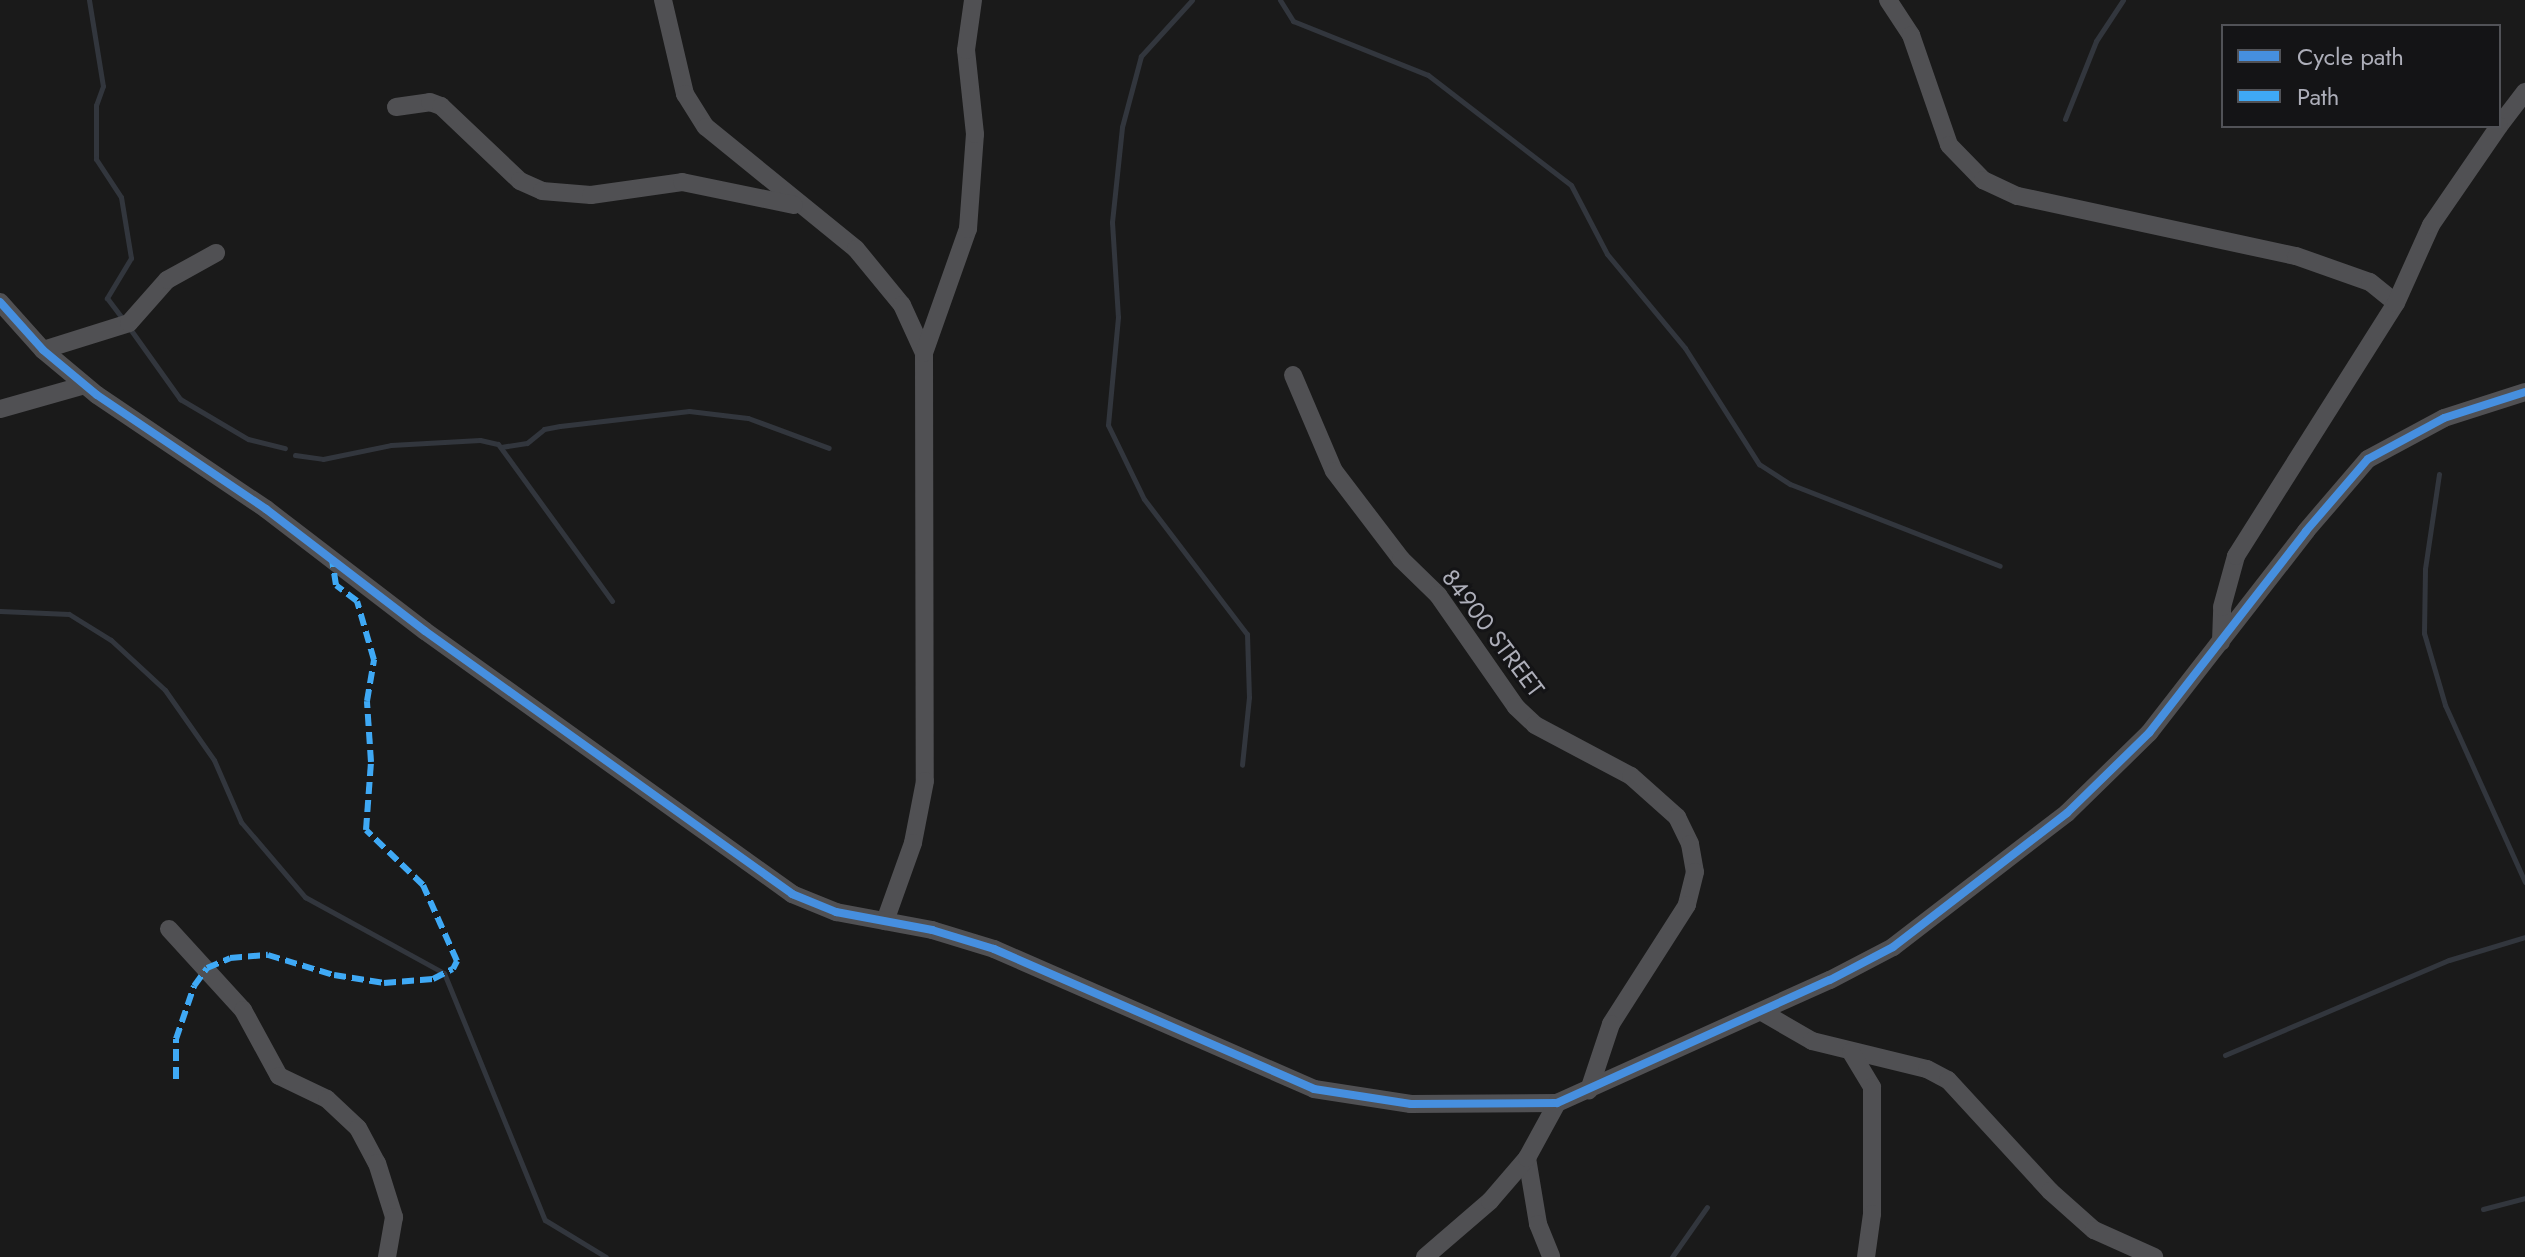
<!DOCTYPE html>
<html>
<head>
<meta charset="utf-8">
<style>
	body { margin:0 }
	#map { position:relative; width:2525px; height:1257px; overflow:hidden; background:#1a1a1a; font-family:Jost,sans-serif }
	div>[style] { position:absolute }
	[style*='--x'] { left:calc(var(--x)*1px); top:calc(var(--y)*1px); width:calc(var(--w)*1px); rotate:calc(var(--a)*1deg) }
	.stream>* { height:5px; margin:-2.5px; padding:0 2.5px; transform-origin:2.5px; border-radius:2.5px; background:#32363d }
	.minor>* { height:18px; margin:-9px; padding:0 9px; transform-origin:9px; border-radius:9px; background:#505053 }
	.quiet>* { height:6px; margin-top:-3px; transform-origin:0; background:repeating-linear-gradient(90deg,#3fa9f5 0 12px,transparent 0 18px) }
	.cycleway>* { height:8px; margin:-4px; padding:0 4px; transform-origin:4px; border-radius:4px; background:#468fdf }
	span { translate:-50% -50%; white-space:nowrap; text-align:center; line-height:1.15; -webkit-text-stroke:6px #141416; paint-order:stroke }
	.street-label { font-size:24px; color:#adaeb9 }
	.legend { position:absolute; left:2221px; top:24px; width:280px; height:104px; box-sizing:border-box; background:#141416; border:2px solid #515257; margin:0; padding:10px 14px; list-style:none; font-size:24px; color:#adaeb9 }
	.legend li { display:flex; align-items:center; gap:16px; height:40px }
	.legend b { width:40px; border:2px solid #515257 }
</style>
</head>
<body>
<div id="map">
	<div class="stream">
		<i style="--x:89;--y:0;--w:87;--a:80.8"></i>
		<i style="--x:103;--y:86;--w:20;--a:110"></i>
		<i style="--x:96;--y:105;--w:54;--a:90"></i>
		<i style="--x:96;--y:159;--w:45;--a:56.7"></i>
		<i style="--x:121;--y:197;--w:62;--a:80.7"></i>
		<i style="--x:131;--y:258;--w:47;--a:121"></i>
		<i style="--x:107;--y:298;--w:26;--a:53"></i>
		<i style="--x:1192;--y:0;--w:76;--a:132.3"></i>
		<i style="--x:1141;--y:56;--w:73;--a:105"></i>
		<i style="--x:1122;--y:127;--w:96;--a:96"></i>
		<i style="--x:1112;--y:222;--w:95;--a:86.4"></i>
		<i style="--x:1118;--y:317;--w:108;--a:95.3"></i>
		<i style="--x:1108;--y:425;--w:82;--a:64.1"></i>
		<i style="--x:1144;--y:499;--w:170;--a:52.7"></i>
		<i style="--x:1247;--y:634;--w:63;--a:88.2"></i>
		<i style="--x:1249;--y:697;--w:68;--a:95.9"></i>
		<i style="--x:1280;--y:0;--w:25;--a:58"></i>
		<i style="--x:1293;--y:21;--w:145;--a:21.8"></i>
		<i style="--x:1428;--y:75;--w:180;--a:37.6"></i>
		<i style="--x:1571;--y:185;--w:78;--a:62.4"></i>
		<i style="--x:1607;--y:254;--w:122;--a:50.3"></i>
		<i style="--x:1685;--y:348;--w:138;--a:57.5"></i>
		<i style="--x:1759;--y:464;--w:37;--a:33"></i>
		<i style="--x:1790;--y:484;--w:225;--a:21.3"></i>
		<i style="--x:2065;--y:119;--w:84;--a:-68.3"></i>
		<i style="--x:2096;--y:41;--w:49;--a:-56.6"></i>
		<i style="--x:128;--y:326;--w:90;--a:54.5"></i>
		<i style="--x:180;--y:399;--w:79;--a:30.5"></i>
		<i style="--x:248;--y:439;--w:38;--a:14"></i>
		<i style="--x:501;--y:447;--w:26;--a:-9"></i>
		<i style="--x:527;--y:443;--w:22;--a:-39"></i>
		<i style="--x:544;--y:429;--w:16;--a:-11"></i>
		<i style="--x:560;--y:426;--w:130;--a:-6.6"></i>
		<i style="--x:689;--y:411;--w:59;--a:6.8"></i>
		<i style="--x:748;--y:418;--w:86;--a:20.3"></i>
		<i style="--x:295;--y:455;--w:28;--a:8"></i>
		<i style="--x:323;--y:459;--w:69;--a:-11.6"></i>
		<i style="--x:391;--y:445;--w:89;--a:-3.2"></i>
		<i style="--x:480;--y:440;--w:18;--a:13"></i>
		<i style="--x:498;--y:444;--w:194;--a:54"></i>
		<i style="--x:2439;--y:474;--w:96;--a:98.4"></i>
		<i style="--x:2425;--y:569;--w:64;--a:90.9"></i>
		<i style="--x:2424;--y:633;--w:75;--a:73.7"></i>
		<i style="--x:2445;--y:705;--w:194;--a:65.7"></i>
		<i style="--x:0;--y:611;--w:69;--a:2.5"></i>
		<i style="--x:69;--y:614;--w:49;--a:31.8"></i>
		<i style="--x:111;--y:640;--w:74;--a:42.8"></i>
		<i style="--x:165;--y:690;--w:85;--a:55"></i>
		<i style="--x:214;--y:760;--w:68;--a:66.5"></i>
		<i style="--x:241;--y:822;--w:99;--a:49.5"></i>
		<i style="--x:305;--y:897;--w:158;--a:28.7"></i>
		<i style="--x:444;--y:973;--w:267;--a:67.8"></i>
		<i style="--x:545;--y:1220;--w:71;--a:31.2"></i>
		<i style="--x:2225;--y:1055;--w:243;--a:-23"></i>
		<i style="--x:2449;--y:960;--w:79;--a:-16.8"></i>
		<i style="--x:2483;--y:1209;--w:43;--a:-14.7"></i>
		<i style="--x:1672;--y:1257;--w:61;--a:-55"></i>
	</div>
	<div class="minor">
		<i style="--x:663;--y:0;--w:97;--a:76.8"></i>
		<i style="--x:685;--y:94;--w:39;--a:58"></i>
		<i style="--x:706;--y:127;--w:193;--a:39.1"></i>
		<i style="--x:856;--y:249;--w:72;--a:50.6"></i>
		<i style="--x:902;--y:305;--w:53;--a:65.4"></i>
		<i style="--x:924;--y:353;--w:428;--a:89.9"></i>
		<i style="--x:925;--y:781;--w:63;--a:101"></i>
		<i style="--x:913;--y:843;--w:83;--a:109.7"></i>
		<i style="--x:1888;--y:0;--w:42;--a:56.7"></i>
		<i style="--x:1911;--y:35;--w:116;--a:70.9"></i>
		<i style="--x:1949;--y:145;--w:49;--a:45.8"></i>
		<i style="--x:1983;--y:180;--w:38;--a:25"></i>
		<i style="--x:2018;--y:196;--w:284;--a:12.2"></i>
		<i style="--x:2296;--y:256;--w:78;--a:19.4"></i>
		<i style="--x:2370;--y:282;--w:33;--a:39"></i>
		<i style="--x:396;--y:107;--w:34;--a:-8"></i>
		<i style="--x:430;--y:102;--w:12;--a:20"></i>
		<i style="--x:441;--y:106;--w:109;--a:43.5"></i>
		<i style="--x:520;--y:181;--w:24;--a:24"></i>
		<i style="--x:542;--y:191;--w:49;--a:4.7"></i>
		<i style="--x:591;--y:195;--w:92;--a:-8.1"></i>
		<i style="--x:682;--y:182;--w:114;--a:11.6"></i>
		<i style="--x:2499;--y:126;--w:43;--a:-52.6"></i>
		<i style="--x:0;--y:302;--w:64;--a:48.1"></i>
		<i style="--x:43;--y:350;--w:70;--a:39.8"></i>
		<i style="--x:97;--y:395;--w:204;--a:34"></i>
		<i style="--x:266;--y:509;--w:200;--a:37.5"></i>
		<i style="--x:425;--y:631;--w:452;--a:35.6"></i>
		<i style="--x:792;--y:894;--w:48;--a:22.2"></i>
		<i style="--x:836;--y:912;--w:98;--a:10.6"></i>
		<i style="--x:932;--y:930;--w:65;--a:17"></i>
		<i style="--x:994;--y:949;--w:349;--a:23.6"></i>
		<i style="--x:1314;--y:1089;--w:98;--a:8.8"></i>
		<i style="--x:1411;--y:1104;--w:146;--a:-0.4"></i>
		<i style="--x:1557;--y:1103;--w:299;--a:-24.3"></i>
		<i style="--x:1830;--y:980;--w:71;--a:-27.6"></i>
		<i style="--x:1893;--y:947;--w:220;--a:-37.6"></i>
		<i style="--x:2067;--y:813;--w:115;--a:-44.3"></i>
		<i style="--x:2149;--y:733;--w:256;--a:-52.1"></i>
		<i style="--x:2306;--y:531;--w:95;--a:-49.3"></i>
		<i style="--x:2368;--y:459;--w:86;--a:-28.3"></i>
		<i style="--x:2444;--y:418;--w:85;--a:-17.8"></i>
		<i style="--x:43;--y:350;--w:90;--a:-17.4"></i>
		<i style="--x:129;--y:323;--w:57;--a:-48.5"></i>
		<i style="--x:167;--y:280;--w:56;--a:-28.9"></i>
		<i style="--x:924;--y:353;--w:132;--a:-70.5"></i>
		<i style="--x:968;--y:229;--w:95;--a:-85.8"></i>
		<i style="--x:975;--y:134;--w:84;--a:-96.1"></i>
		<i style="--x:966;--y:50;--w:50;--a:-82"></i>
		<i style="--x:1293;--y:375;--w:104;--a:66.9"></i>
		<i style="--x:1334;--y:471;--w:111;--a:52.7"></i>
		<i style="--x:1401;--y:559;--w:52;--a:44.2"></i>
		<i style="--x:1438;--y:595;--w:136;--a:55.1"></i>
		<i style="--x:1516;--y:707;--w:26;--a:43"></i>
		<i style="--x:1535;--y:725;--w:109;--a:28"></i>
		<i style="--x:1631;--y:776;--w:62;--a:41.7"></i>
		<i style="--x:1677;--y:817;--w:30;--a:64"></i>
		<i style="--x:1690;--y:844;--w:28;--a:80"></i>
		<i style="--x:1695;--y:872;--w:34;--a:104"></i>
		<i style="--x:1687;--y:905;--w:141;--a:122.6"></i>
		<i style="--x:1611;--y:1024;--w:70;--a:108.4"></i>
		<i style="--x:0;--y:409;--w:88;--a:-15.8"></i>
		<i style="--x:2221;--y:642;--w:35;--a:-88"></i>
		<i style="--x:2222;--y:607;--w:53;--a:-74.6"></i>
		<i style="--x:2236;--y:556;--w:299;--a:-57.7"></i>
		<i style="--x:2396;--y:303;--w:85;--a:-65.8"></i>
		<i style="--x:2431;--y:225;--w:120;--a:-55.5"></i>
		<i style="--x:169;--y:929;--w:110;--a:47.6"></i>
		<i style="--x:243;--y:1010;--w:75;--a:61.4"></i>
		<i style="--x:279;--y:1076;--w:53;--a:25.6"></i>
		<i style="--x:327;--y:1099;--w:42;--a:43.1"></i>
		<i style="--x:358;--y:1128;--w:40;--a:62"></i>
		<i style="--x:377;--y:1163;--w:57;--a:72.5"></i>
		<i style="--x:394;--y:1217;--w:41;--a:99.9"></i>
		<i style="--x:1762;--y:1012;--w:58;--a:30.1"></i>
		<i style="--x:1812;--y:1041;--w:118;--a:13.7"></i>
		<i style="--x:1927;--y:1069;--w:24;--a:28"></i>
		<i style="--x:1948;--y:1080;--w:151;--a:47.4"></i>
		<i style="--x:2050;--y:1191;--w:59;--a:41.6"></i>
		<i style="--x:2094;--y:1230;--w:66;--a:24.2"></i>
		<i style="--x:1851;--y:1052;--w:41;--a:59"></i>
		<i style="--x:1872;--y:1087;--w:127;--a:90"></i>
		<i style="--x:1872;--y:1214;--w:43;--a:97.9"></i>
		<i style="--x:1527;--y:1158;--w:67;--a:80.5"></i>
		<i style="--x:1538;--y:1224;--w:35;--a:68"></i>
		<i style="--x:1425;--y:1257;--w:86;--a:-40.7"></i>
		<i style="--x:1490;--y:1201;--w:57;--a:-49.3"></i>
		<i style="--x:1527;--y:1158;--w:63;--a:-61.4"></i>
	</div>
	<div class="quiet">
		<i style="--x:176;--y:1079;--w:40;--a:-90"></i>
		<i style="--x:176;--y:1039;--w:56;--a:-71.2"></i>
		<i style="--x:194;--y:986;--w:22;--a:-54"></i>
		<i style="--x:207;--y:968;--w:25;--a:-23"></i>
		<i style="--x:230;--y:958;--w:38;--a:-5"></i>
		<i style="--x:268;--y:955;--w:69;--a:16.9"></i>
		<i style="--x:334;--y:975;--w:51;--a:9.1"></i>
		<i style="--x:384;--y:983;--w:49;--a:-4.7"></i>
		<i style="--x:433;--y:979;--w:22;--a:-27"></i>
		<i style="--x:453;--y:969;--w:9;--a:-63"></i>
		<i style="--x:457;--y:961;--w:83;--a:-114.1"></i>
		<i style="--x:423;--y:885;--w:79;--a:-136"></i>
		<i style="--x:366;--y:830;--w:68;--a:-85.8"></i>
		<i style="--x:371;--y:762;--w:61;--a:-93.8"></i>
		<i style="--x:367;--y:701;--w:42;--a:-80.3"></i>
		<i style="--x:374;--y:660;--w:61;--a:-106.1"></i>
		<i style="--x:357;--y:601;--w:26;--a:-143"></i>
		<i style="--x:336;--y:585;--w:26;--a:-99"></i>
	</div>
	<div class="cycleway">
		<i style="--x:0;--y:302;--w:64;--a:48.1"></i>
		<i style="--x:43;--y:350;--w:70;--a:39.8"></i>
		<i style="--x:97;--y:395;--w:204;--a:34"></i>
		<i style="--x:266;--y:509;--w:200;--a:37.5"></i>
		<i style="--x:425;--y:631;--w:452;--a:35.6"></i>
		<i style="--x:792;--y:894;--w:48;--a:22.2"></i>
		<i style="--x:836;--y:912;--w:98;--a:10.6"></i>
		<i style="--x:932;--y:930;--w:65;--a:17"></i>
		<i style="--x:994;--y:949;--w:349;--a:23.6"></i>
		<i style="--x:1314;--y:1089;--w:98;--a:8.8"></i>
		<i style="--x:1411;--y:1104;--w:146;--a:-0.4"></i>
		<i style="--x:1557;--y:1103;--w:299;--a:-24.3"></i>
		<i style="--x:1830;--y:980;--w:71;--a:-27.6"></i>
		<i style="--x:1893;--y:947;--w:220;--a:-37.6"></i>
		<i style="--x:2067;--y:813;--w:115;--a:-44.3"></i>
		<i style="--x:2149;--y:733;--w:256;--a:-52.1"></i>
		<i style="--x:2306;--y:531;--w:95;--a:-49.3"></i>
		<i style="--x:2368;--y:459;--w:86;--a:-28.3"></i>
		<i style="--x:2444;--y:418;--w:85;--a:-17.8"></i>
	</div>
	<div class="street-label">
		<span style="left:1493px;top:633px;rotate:53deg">84900 STREET</span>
	</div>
	<ul class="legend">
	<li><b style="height:10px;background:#468fdf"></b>Cycle path</li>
	<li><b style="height:10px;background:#3fa9f5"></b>Path</li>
	</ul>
</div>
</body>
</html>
